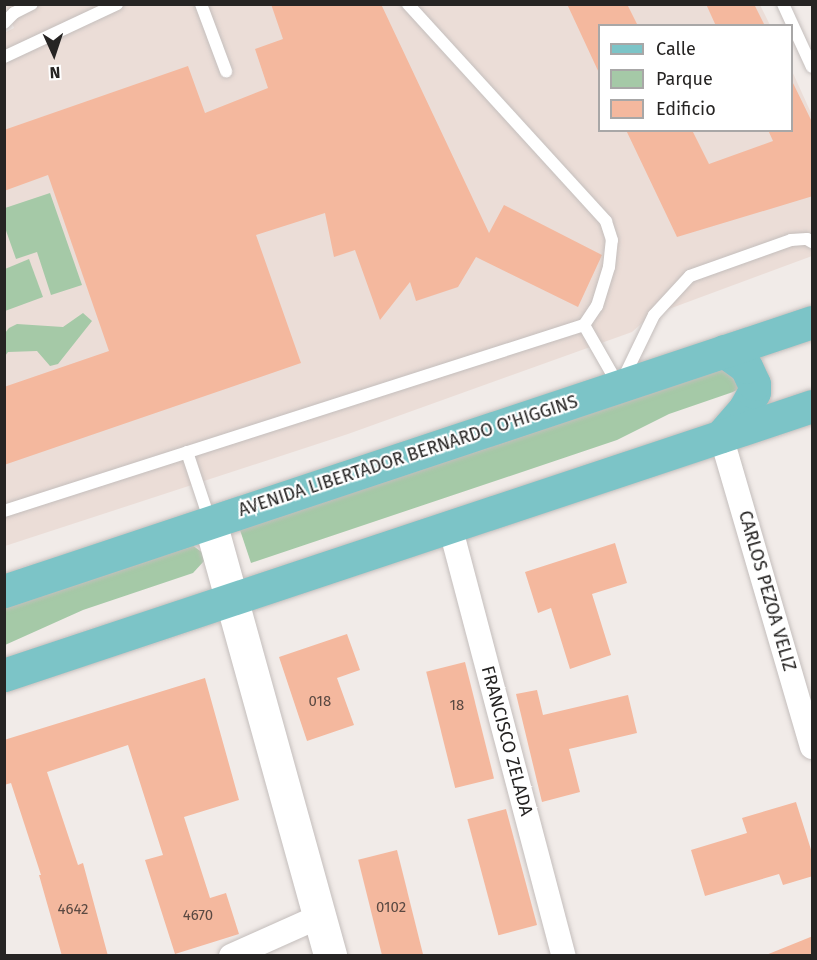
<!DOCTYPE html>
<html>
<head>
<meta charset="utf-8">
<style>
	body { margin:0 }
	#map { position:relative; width:817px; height:960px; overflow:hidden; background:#f1ebe8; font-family:"Fira Sans",sans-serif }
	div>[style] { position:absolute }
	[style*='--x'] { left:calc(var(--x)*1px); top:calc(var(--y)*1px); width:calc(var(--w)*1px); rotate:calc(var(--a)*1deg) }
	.built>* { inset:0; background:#ebddd7 }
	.green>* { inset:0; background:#a5c9a7 }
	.building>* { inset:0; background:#f4b89e; transform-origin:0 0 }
	.roads { filter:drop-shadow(0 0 2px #c4bebc) drop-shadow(0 0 2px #c4bebc) }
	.service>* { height:12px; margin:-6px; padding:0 6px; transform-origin:6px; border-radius:6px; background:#fff }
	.minor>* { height:24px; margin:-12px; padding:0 12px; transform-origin:12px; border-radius:12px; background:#fff }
	.secondary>* { height:33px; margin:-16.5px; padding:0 16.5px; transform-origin:16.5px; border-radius:16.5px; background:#fff }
	.primary>* { height:33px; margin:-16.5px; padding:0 16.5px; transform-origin:16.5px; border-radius:16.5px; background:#7cc4c7 }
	span { translate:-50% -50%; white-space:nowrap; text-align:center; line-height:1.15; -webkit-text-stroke:4.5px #fff; paint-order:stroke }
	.number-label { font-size:15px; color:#5a4942 }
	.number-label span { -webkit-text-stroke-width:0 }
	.street-label { font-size:18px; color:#262423 }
	.frame { position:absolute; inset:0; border:6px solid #262423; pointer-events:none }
	.legend { position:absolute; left:598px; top:24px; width:195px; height:108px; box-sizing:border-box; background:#fff; border:2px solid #a8a7a7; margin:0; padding:8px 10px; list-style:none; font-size:18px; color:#262423 }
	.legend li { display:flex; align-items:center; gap:12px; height:30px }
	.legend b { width:30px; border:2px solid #a8a7a7 }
	.north { position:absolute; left:24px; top:24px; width:60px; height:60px; -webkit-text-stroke:4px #fff; paint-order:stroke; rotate:177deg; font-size:16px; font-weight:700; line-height:24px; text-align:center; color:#262423 }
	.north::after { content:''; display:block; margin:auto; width:21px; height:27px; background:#262423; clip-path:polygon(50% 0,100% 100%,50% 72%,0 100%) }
</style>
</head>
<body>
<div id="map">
	<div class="built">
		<i style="clip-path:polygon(5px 4px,760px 5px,770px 25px,600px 26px,600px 130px,792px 130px,792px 71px,812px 115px,812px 256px,650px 316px,632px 332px,348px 434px,5px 546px,4px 33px,14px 28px)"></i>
	</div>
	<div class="green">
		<i style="clip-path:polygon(50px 193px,82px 285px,51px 295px,37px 252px,16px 259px,4px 225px,5px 208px)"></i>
		<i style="clip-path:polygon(29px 259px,43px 297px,5px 311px,5px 269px)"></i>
		<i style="clip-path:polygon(83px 313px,92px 321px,58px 364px,50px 366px,37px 351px,8px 352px,5px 356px,5px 333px,9px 328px,17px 324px,63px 327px)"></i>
		<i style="clip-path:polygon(727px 361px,740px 388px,733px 392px,669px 414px,617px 440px,251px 563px,239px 527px)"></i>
		<i style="clip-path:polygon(192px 545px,203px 553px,204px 561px,193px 573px,83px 610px,5px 645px,4px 602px)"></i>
	</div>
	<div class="building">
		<i style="clip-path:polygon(271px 4px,381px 4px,489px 233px,504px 205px,602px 255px,578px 307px,476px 257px,458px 287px,416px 301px,410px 282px,380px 320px,355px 250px,334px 257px,325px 213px,256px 235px,301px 363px,4px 465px,4px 387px,109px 351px,48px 175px,4px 191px,4px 130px,188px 66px,205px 113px,268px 88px,255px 49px,283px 39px)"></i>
		<i style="clip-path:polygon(567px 4px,627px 4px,638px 26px,600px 26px,600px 75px)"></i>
		<i style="clip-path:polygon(706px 4px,754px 4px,765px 26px,716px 26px)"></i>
		<i style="clip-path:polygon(792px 81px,813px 124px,813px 196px,677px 237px,626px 130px,692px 130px,709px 164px,773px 141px,768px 130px,792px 130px)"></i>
		<i style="clip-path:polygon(615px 543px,627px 583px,592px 594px,611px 655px,570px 669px,551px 608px,538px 613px,525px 572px)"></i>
		<i style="clip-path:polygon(347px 634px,360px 670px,337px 678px,354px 725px,307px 741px,279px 657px)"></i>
		<i style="left:465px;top:662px;width:120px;height:40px;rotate:76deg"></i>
		<i style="clip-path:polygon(205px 678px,239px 800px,184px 817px,210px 898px,226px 893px,239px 934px,175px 954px,145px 860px,163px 855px,128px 745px,47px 772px,78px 865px,83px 863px,108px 956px,62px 956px,39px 875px,41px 875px,11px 783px,4px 785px,4px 740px)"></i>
		<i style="clip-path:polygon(537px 690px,543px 715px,628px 695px,637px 733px,569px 749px,580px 792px,542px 802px,516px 694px)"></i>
		<i style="clip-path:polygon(796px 802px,813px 856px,813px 876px,783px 885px,779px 874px,705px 896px,691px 850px,747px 833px,742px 818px)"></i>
		<i style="left:506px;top:809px;width:120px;height:40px;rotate:75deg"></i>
		<i style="left:397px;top:850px;width:109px;height:40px;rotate:76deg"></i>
		<i style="clip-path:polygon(813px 936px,813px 956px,766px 956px,766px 955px)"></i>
	</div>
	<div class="roads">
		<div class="service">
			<i style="--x:201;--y:4;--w:72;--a:69.5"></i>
			<i style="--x:783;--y:4;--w:69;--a:65.3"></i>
			<i style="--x:4;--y:23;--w:14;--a:-45"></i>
			<i style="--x:14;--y:13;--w:20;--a:-27"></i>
			<i style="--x:4;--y:57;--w:125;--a:-25.1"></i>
			<i style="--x:584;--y:325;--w:70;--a:60.2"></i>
			<i style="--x:623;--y:379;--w:71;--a:-64.2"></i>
			<i style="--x:654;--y:315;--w:53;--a:-47.3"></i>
			<i style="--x:690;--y:276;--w:107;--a:-19.6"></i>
			<i style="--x:791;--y:240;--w:16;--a:-4"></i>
			<i style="--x:807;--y:239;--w:6;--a:31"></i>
			<i style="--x:187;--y:452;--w:73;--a:71.6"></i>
			<i style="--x:4;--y:511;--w:609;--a:-17.78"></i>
			<i style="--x:584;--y:325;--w:23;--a:-56"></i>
			<i style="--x:597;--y:306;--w:41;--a:-72.9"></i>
			<i style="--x:609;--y:267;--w:27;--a:-84"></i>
			<i style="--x:612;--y:240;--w:20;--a:-108"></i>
			<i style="--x:606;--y:221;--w:294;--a:-132.4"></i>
		</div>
		<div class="minor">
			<i style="--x:721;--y:436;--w:324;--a:73.7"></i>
			<i style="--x:450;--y:526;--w:445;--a:75.2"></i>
			<i style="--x:231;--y:956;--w:95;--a:-24.1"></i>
		</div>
		<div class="secondary">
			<i style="--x:210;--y:522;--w:450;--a:74.5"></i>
		</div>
		<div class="primary">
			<i style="--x:721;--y:436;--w:37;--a:-49"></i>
			<i style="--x:745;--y:408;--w:18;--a:-61"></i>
			<i style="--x:754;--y:392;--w:8;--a:-90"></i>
			<i style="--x:754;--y:384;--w:19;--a:-115"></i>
			<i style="--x:746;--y:367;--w:27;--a:-144"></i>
			<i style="--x:4;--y:591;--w:852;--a:-18.41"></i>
			<i style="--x:4;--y:675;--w:852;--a:-18.41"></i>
		</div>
	</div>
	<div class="number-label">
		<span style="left:320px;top:702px">018</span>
		<span style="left:457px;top:706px">18</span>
		<span style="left:391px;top:908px">0102</span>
		<span style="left:73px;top:910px">4642</span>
		<span style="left:198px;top:916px">4670</span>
	</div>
	<div class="street-label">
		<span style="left:408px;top:456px;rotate:-18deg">AVENIDA LIBERTADOR BERNARDO O'HIGGINS</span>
		<span style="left:767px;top:591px;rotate:74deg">CARLOS PEZOA VELIZ</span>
		<span style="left:507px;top:741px;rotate:75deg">FRANCISCO ZELADA</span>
	</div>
	<div class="frame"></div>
	<ul class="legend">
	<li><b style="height:8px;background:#7cc4c7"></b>Calle</li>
	<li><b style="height:16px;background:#a5c9a7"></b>Parque</li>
	<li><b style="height:16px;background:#f4b89e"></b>Edificio</li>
	</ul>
	<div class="north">N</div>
</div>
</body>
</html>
